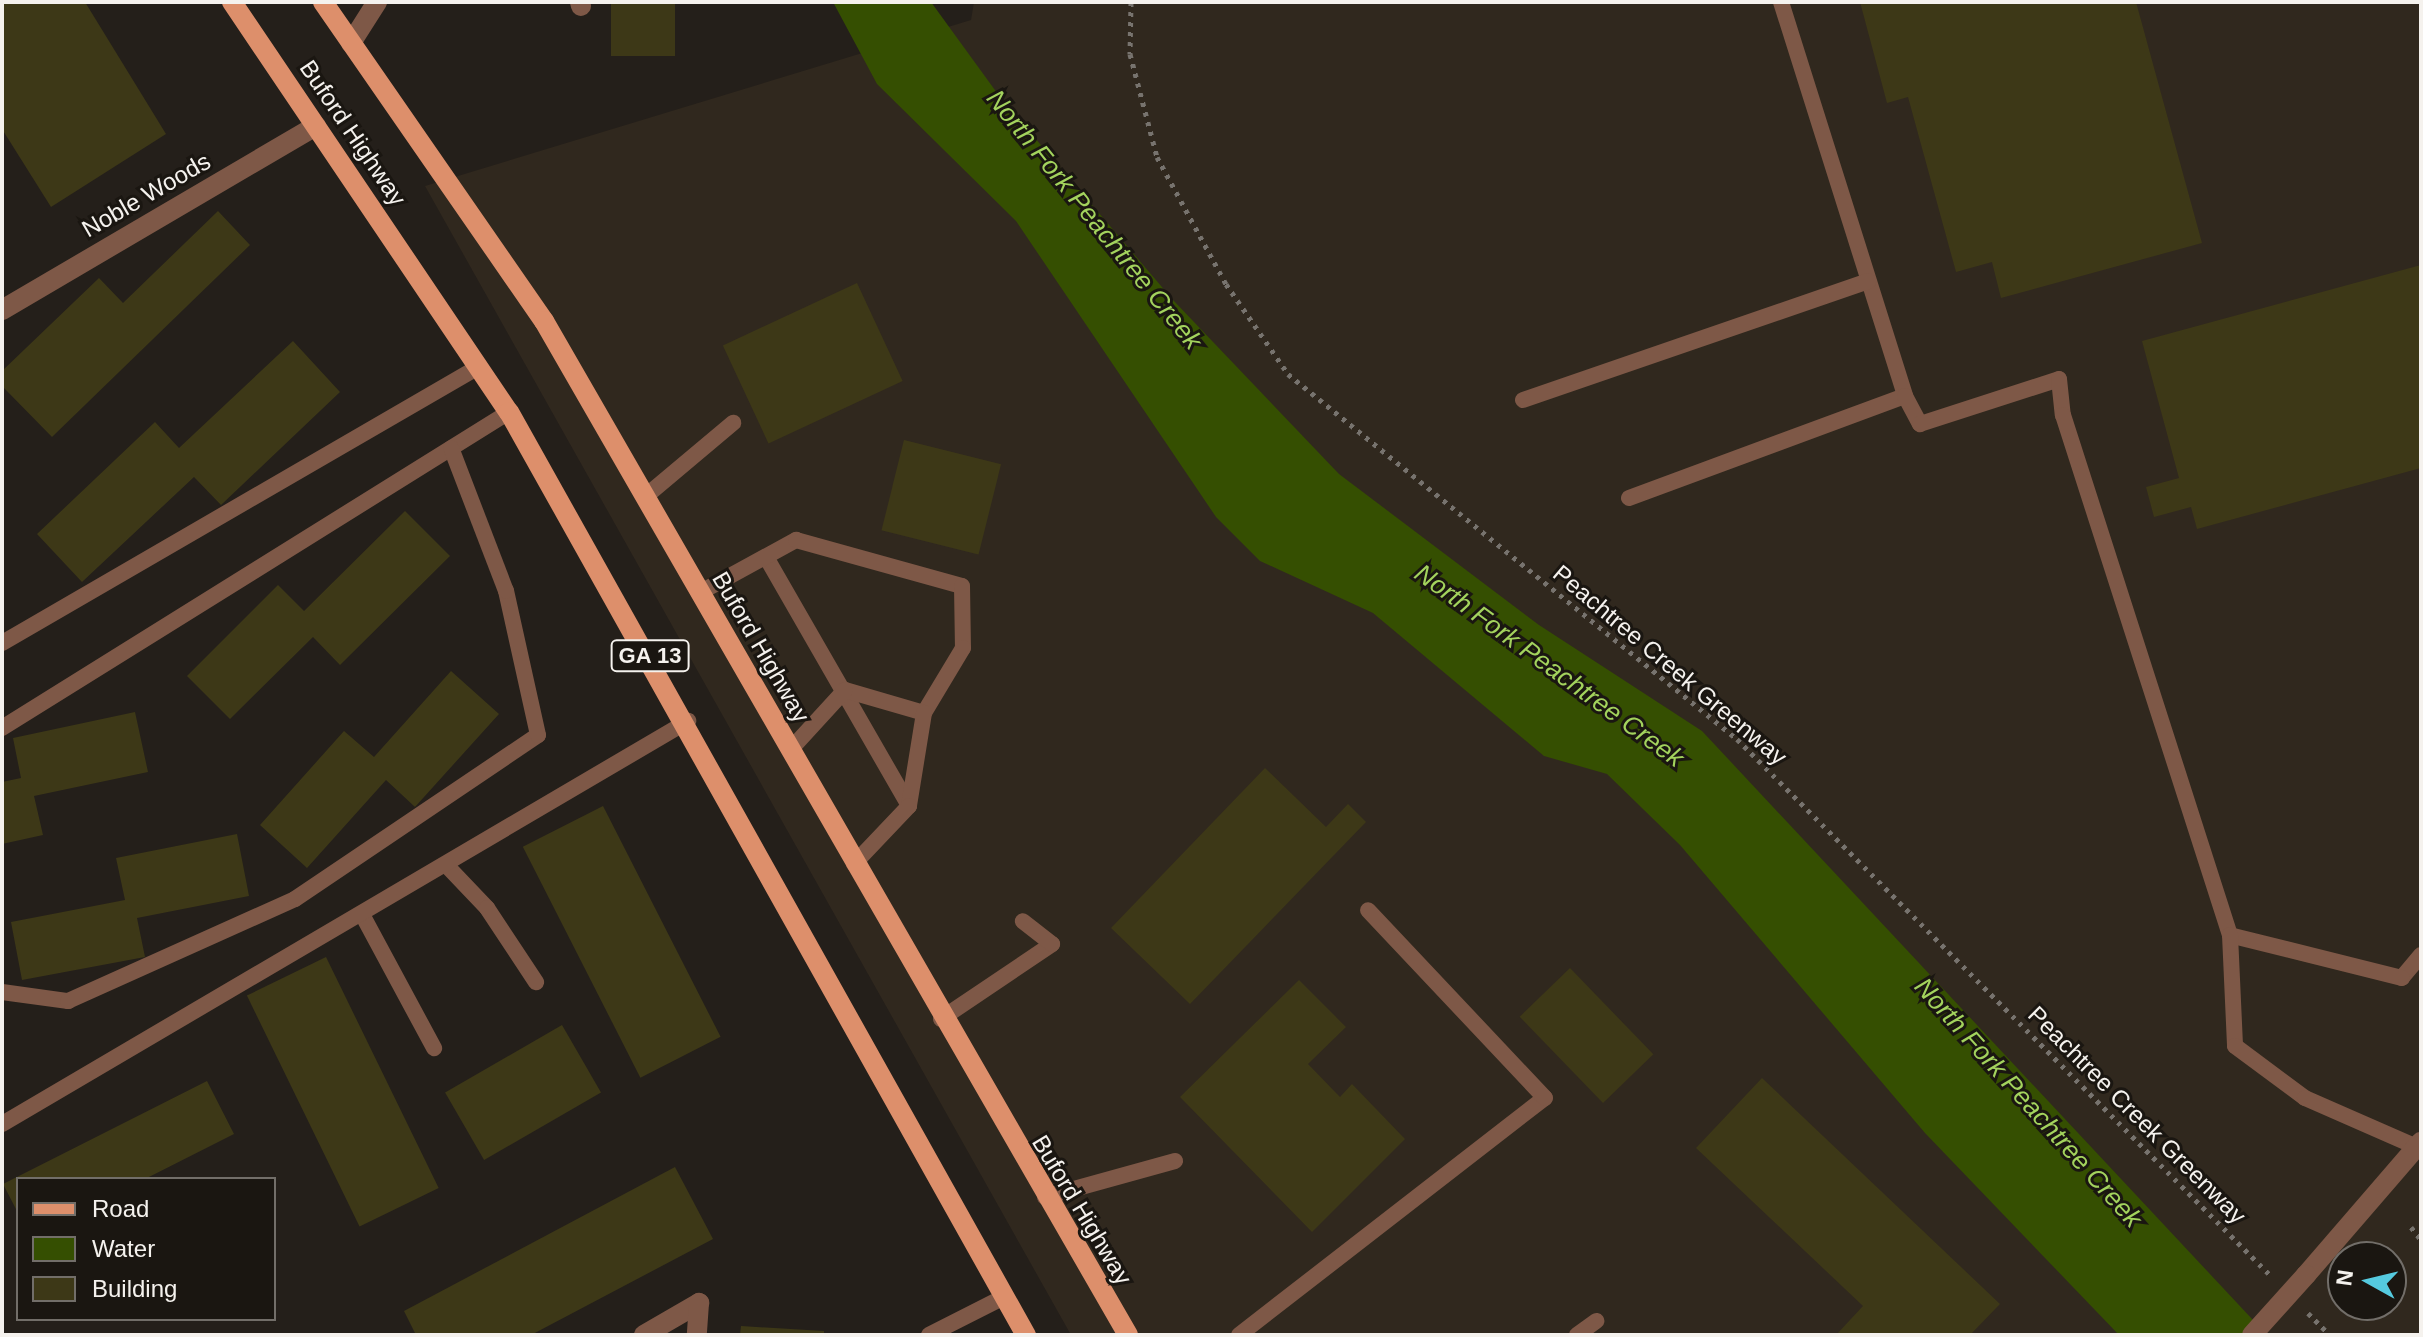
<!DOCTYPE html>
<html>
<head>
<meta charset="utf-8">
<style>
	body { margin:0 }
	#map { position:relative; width:2423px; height:1337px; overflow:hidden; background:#241f1a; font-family:Helvetica,sans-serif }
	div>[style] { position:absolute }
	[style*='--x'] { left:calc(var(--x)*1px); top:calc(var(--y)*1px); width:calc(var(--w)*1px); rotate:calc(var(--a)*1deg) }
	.built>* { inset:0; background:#30281e }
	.water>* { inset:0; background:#354f01 }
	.building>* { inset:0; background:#3d3817; transform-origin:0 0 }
	.path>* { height:5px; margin-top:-2.5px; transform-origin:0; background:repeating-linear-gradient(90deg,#77736e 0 4px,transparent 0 10px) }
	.service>* { height:16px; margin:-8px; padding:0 8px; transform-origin:8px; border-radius:8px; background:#7e5847 }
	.minor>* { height:20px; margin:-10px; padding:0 10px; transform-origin:10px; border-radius:10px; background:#7e5847 }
	.primary>* { height:20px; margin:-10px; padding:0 10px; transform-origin:10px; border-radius:10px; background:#dd8f6b }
	.minor-bridge>* { height:20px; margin:-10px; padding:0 10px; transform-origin:10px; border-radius:10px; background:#7e5847 }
	span { translate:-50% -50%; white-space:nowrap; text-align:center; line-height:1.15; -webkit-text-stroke:6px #1a1611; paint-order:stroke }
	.shield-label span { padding:2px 6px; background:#1a1611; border:2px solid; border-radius:6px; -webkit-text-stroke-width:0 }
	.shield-label { font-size:22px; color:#f5f2ee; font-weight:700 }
	.street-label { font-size:24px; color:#f5f2ee }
	.water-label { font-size:26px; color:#a3d35d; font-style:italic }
	.frame { position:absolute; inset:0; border:4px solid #f5f2ee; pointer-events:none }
	.legend { position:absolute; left:16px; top:1177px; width:260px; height:144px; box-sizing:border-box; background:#1a1611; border:2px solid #726e69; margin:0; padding:10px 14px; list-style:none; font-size:24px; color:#f5f2ee }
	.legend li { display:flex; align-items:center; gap:16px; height:40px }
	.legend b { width:40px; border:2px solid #726e69 }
	.north { position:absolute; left:2327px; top:1241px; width:80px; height:80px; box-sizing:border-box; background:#1a1611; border:2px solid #726e69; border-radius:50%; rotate:278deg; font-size:22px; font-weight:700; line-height:32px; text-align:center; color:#f5f2ee }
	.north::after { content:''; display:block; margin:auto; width:28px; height:36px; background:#55cadf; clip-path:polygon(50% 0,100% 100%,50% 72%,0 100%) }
</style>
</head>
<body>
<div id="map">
	<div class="built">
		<i style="clip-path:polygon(evenodd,974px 2px,2421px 2px,2421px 1335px,1071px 1335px,425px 186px,971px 20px,974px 2px,2343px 1257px,2391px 1257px,2391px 1305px,2343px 1305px,2343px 1257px)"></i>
	</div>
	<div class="water">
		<i style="clip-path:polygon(833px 2px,931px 2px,1000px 97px,1173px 300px,1339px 474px,1539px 625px,1702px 731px,2267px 1335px,2119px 1335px,1925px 1133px,1680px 845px,1607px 774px,1544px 756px,1373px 613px,1260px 561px,1216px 517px,1016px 221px,877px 84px)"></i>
	</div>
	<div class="building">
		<i style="clip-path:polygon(2px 2px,85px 2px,166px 134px,51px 207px,2px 129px)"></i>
		<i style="left:611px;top:2px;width:64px;height:54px"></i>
		<i style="clip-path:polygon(1860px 2px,2136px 2px,2202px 243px,2001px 298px,1992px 262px,1956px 272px,1908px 97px,1887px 103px)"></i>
		<i style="clip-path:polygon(218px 211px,250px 245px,52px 437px,2px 386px,2px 371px,99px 278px,123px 303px)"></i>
		<i style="clip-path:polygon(2421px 265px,2421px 468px,2197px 529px,2191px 507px,2154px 517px,2146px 487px,2179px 478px,2142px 341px)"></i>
		<i style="left:857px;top:283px;width:108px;height:148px;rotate:65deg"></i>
		<i style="clip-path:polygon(293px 341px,340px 392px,221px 505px,194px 477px,82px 582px,37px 534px,155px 422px,179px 448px)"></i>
		<i style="left:904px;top:440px;width:100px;height:93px;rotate:14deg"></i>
		<i style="clip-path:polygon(405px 511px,450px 556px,340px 665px,313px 637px,230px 719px,187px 676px,278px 585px,304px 611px)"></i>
		<i style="clip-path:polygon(451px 671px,499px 714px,415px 807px,386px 780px,307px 868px,260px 825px,344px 731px,374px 757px)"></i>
		<i style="clip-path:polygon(135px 712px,148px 772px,34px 796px,43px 835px,2px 844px,2px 782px,21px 778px,13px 738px)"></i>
		<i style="clip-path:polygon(1265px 768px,1326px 827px,1348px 804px,1366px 822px,1190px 1004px,1111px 928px)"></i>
		<i style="left:603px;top:806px;width:259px;height:90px;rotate:63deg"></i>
		<i style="clip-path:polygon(237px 834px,249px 896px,137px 918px,145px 957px,22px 980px,11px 922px,125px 900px,116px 858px)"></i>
		<i style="left:326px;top:957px;width:257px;height:88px;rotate:64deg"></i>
		<i style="left:1570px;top:968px;width:120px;height:70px;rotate:46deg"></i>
		<i style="clip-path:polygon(1299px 980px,1346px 1027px,1308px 1064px,1340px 1097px,1352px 1084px,1405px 1139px,1312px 1232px,1180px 1097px)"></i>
		<i style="left:562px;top:1025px;width:78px;height:135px;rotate:60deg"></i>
		<i style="clip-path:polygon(1762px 1078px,2000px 1304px,1970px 1335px,1836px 1335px,1863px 1306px,1696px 1148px)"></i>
		<i style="clip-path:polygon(207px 1081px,234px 1134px,145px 1179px,18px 1179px,18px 1213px,3px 1184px)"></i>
		<i style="clip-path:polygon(675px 1167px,713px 1239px,531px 1335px,416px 1335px,404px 1311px)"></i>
		<i style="clip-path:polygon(741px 1326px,824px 1331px,824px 1335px,740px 1335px)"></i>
	</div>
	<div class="path">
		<i style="--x:1131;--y:2;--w:52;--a:91.1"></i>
		<i style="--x:1130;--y:54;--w:106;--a:75.3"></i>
		<i style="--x:1157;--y:157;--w:145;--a:61.5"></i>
		<i style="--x:1226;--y:284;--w:109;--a:55.4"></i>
		<i style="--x:1288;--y:374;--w:579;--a:39.11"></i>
		<i style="--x:1737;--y:739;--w:756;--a:45.16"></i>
		<i style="--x:2411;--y:1227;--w:16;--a:52"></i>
		<i style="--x:2308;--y:1313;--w:31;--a:45"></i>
	</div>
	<div class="service">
		<i style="--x:1781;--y:2;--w:413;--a:72.5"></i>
		<i style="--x:1523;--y:400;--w:365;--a:-19"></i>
		<i style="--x:646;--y:496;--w:114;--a:-40"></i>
		<i style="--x:1629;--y:498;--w:294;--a:-20.3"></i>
		<i style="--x:1905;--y:396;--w:32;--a:62"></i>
		<i style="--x:1920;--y:424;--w:146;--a:-17.9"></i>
		<i style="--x:2059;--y:379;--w:36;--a:84"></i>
		<i style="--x:2063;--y:415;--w:546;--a:72.2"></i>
		<i style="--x:766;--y:557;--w:287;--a:60.1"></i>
		<i style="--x:699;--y:593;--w:111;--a:-28.7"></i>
		<i style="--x:796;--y:540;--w:172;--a:15.5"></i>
		<i style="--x:962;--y:586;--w:62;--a:89.1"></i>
		<i style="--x:963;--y:648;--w:76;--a:121"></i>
		<i style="--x:2;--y:643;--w:552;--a:-30.09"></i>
		<i style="--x:845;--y:690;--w:82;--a:16.2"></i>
		<i style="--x:924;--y:713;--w:94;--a:99.2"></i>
		<i style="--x:909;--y:806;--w:80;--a:133.5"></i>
		<i style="--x:2;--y:728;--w:597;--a:-31.93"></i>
		<i style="--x:791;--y:749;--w:80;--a:-47.5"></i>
		<i style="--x:448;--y:867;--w:57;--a:46.4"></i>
		<i style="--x:487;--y:908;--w:89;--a:56.5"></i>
		<i style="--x:364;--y:918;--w:148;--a:61.7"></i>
		<i style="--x:2421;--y:955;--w:30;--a:130"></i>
		<i style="--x:2402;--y:978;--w:177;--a:-166"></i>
		<i style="--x:2230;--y:935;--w:111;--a:87.4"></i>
		<i style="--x:2235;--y:1046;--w:87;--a:36.6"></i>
		<i style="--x:2305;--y:1098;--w:127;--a:23.7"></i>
		<i style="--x:2;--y:992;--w:67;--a:7.8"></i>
		<i style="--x:68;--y:1001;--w:249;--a:-24.2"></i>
		<i style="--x:295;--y:899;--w:293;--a:-34"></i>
		<i style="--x:538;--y:735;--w:148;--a:-102.5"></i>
		<i style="--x:506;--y:591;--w:153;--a:-111"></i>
		<i style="--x:941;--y:1019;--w:134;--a:-34"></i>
		<i style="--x:1052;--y:944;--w:37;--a:-142"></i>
		<i style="--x:2;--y:1124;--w:796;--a:-30.43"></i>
		<i style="--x:1045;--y:1197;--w:135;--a:-15.5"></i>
		<i style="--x:929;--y:1335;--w:84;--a:-26.9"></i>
		<i style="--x:1239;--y:1335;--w:387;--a:-37.8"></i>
		<i style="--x:1545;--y:1098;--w:258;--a:-133.3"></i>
		<i style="--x:1577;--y:1335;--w:24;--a:-36"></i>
	</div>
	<div class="minor">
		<i style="--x:580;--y:2;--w:4;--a:76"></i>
		<i style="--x:351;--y:43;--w:49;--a:-57.6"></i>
		<i style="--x:2;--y:310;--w:364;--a:-30.4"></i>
		<i style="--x:2306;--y:1275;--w:176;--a:-49.2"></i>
		<i style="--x:644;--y:1335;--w:64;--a:-30.2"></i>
		<i style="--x:699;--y:1303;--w:32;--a:94"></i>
	</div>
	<div class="primary">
		<i style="--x:232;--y:2;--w:495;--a:56"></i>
		<i style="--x:509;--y:412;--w:1058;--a:60.75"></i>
		<i style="--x:323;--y:2;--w:388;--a:55.3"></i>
		<i style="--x:544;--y:321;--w:1170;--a:60.06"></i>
	</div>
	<div class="minor-bridge">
		<i style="--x:2252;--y:1335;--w:81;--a:-48"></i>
	</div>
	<div class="shield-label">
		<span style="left:650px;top:656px">GA 13</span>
	</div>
	<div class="street-label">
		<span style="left:353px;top:133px;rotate:56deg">Buford Highway</span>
		<span style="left:146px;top:195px;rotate:-30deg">Noble Woods</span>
		<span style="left:761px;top:647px;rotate:60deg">Buford Highway</span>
		<span style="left:1670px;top:665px;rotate:40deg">Peachtree Creek Greenway</span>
		<span style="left:2137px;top:1115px;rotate:45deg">Peachtree Creek Greenway</span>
		<span style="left:1082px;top:1210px;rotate:59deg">Buford Highway</span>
	</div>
	<div class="water-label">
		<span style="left:1094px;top:220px;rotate:51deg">North Fork Peachtree Creek</span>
		<span style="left:1549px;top:666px;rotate:36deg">North Fork Peachtree Creek</span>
		<span style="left:2028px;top:1103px;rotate:48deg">North Fork Peachtree Creek</span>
	</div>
	<div class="frame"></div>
	<ul class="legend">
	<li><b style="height:10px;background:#dd8f6b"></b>Road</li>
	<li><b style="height:22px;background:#354f01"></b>Water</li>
	<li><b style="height:22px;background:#3d3817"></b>Building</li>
	</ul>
	<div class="north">N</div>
</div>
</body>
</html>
